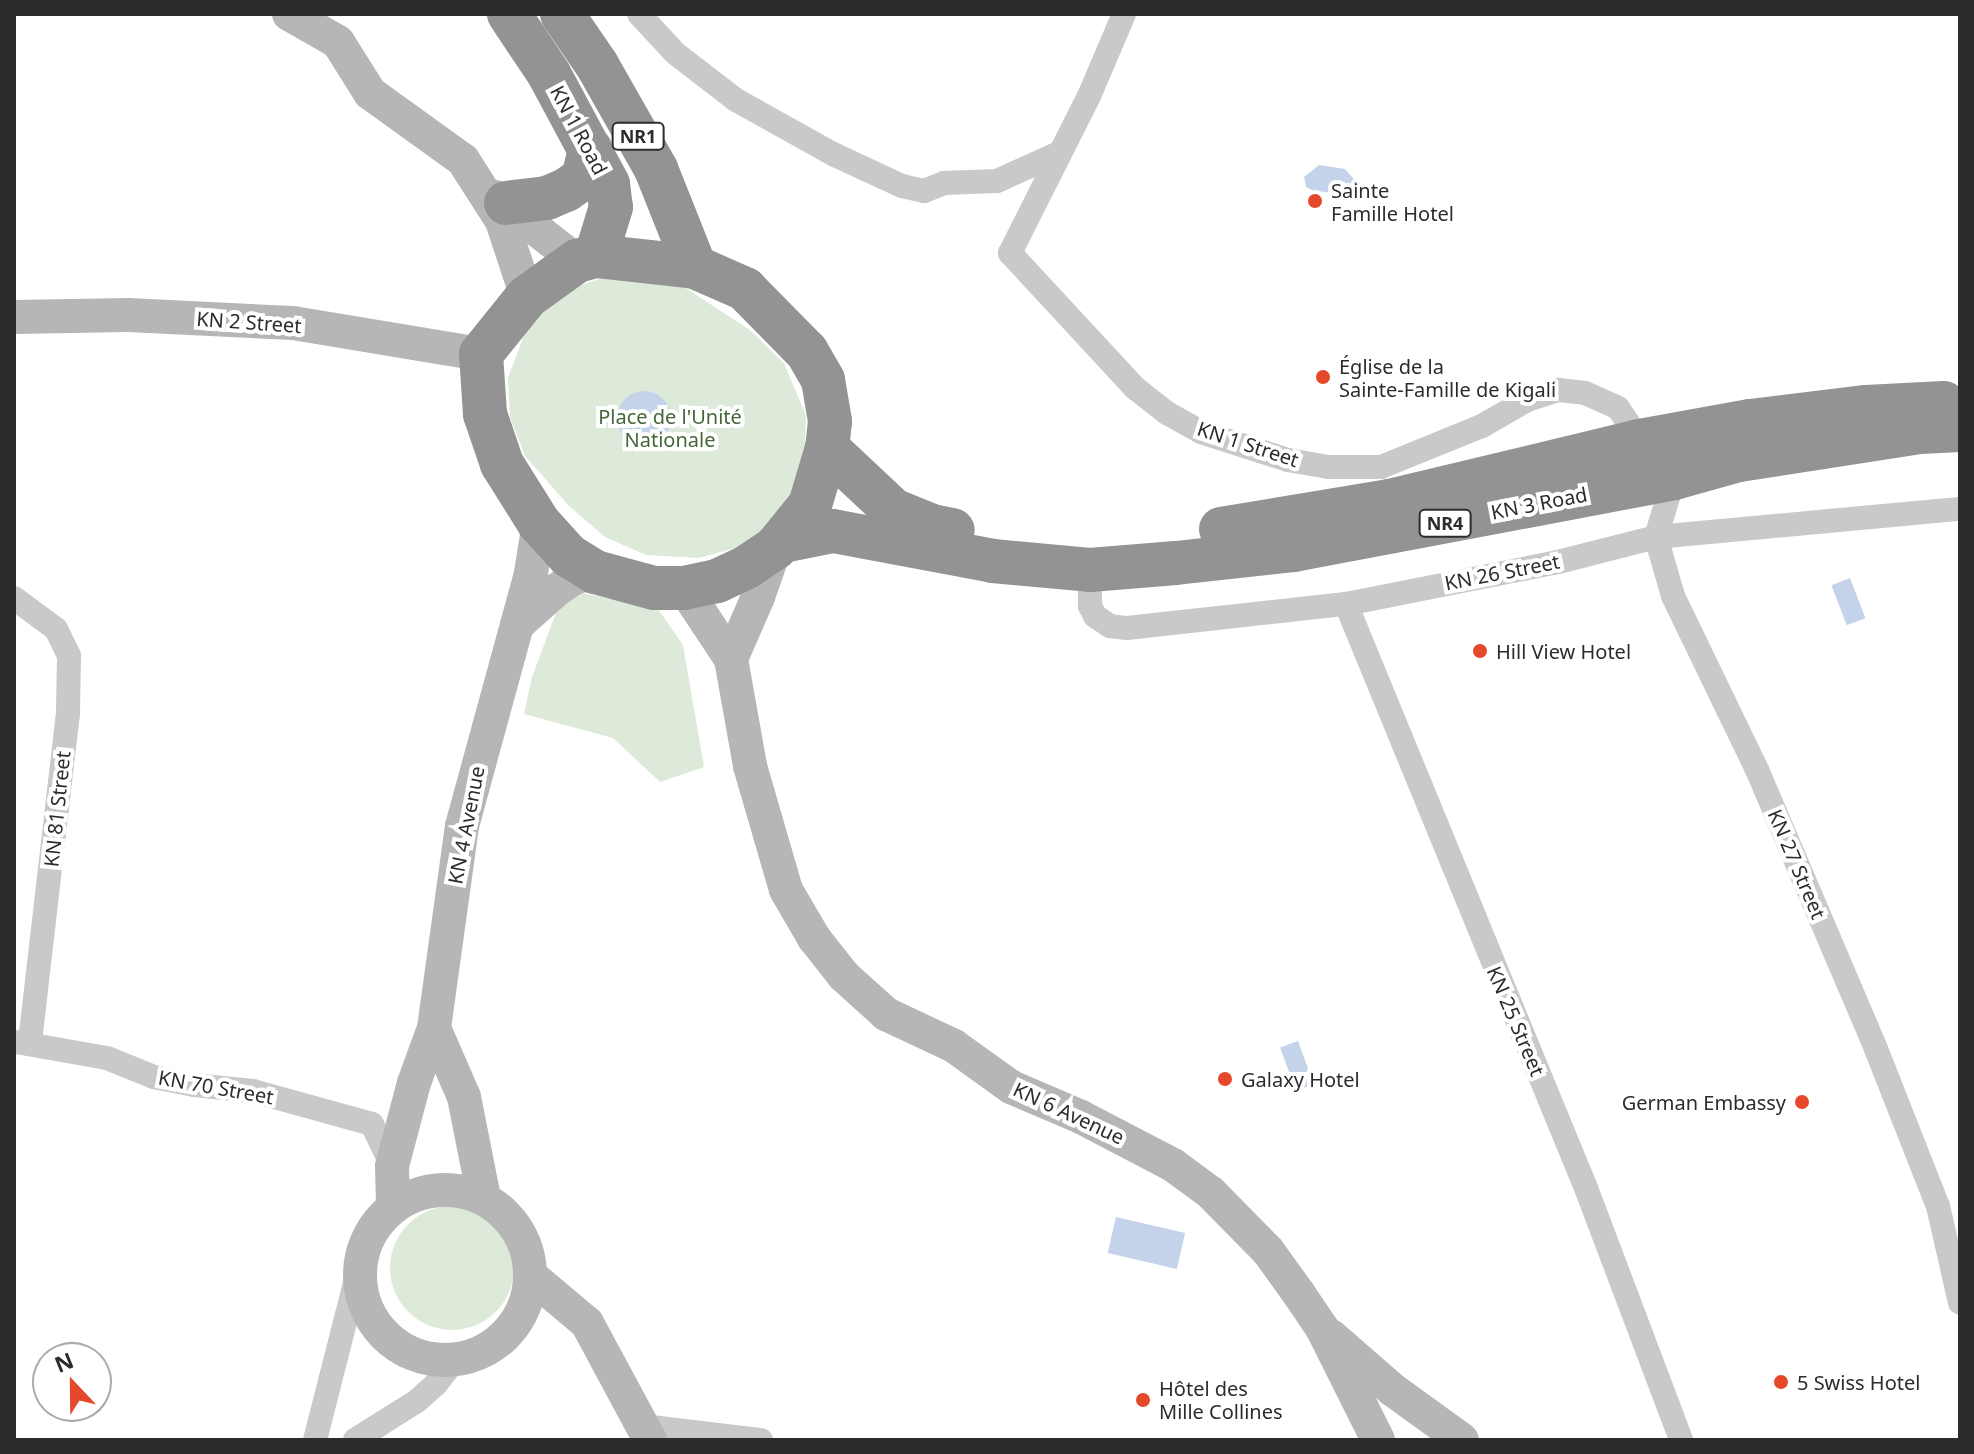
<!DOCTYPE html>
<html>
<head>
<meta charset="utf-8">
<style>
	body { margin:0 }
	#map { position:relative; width:1974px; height:1454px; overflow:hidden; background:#fff; font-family:"Noto Sans",sans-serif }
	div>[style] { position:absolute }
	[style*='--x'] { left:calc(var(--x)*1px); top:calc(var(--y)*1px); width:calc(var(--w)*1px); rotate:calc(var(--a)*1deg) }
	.green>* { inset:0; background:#deead9 }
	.round { border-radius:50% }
	.water>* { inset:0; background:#c4d3ea; transform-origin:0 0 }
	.street>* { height:24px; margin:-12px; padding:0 12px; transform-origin:12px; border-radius:12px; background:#c9c9c9 }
	.secondary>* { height:34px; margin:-17px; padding:0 17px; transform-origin:17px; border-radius:17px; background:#b6b6b6 }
	.secondary>.ring { margin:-17px; padding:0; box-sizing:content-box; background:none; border:34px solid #b6b6b6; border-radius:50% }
	.highway>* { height:44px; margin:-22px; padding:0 22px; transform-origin:22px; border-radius:22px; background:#939393 }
	.dots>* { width:22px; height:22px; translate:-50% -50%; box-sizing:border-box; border:4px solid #fff; border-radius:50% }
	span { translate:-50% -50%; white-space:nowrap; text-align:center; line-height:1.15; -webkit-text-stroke:8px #fff; paint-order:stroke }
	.shield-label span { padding:2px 6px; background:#fff; border:2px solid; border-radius:6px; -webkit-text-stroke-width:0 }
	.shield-label { font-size:18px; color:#2c2c2c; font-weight:700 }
	.street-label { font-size:20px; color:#2c2c2c }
	.poi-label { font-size:20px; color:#2c2c2c }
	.left { translate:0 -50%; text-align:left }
	.right { translate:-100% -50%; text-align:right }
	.park-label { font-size:20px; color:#44673a }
	.frame { position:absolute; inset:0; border:16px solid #2c2c2c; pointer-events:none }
	.north { position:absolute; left:32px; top:1342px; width:80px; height:80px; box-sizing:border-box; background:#fff; border:2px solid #ababab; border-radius:50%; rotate:338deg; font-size:22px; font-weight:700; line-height:32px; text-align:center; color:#2c2c2c }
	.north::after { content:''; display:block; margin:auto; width:28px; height:36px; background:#e5482b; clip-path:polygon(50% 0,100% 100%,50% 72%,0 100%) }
</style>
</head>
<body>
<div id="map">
	<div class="green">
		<i style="clip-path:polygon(607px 276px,681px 285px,750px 330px,784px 363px,806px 416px,804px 470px,780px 516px,742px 546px,699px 558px,646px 555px,605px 537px,569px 506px,525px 456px,510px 417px,508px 378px,526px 330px,543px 309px,570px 289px)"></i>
		<i style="clip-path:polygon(583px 593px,658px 609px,683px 645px,704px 767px,660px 782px,613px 738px,524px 714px,532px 677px,557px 610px)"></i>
		<i class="round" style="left:390px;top:1206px;width:124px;height:124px"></i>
	</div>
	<div class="water">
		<i style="clip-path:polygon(1319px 165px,1345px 169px,1360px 186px,1358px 193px,1345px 199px,1335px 193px,1314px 191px,1306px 187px,1304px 177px)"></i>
		<i class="round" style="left:617px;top:391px;width:54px;height:54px"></i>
		<i style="left:1850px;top:578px;width:43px;height:20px;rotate:69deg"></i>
		<i style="left:1298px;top:1041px;width:46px;height:19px;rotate:70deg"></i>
		<i style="left:1116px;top:1217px;width:71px;height:37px;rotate:13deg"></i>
	</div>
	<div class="street">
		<i style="--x:639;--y:14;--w:53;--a:47.3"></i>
		<i style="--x:675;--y:53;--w:77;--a:37.6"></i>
		<i style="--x:736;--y:100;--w:113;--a:29.1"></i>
		<i style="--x:835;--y:155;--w:74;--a:24.8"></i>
		<i style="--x:902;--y:186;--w:23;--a:13"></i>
		<i style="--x:924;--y:191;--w:22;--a:-22"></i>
		<i style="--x:944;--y:183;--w:53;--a:-2.2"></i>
		<i style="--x:997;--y:181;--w:68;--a:-24.3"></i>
		<i style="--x:1124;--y:14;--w:89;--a:113.1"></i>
		<i style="--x:1089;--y:96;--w:176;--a:116.7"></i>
		<i style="--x:1010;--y:253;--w:184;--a:47.2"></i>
		<i style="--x:1135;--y:388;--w:41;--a:38"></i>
		<i style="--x:1167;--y:413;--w:39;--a:29"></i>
		<i style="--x:1201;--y:432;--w:91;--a:17.8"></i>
		<i style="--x:1288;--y:460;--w:41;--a:9.9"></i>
		<i style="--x:1328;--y:467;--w:53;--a:0"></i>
		<i style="--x:1381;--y:467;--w:109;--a:-22.1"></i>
		<i style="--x:1482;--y:426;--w:52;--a:-30"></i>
		<i style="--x:1527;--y:400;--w:33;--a:-18"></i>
		<i style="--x:1558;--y:390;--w:27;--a:6"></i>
		<i style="--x:1585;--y:393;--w:36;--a:24"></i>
		<i style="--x:1618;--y:408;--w:47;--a:55.3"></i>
		<i style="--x:1670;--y:474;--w:6;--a:45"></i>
		<i style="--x:1674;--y:478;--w:62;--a:107"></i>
		<i style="--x:1656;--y:537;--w:61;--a:73.9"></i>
		<i style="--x:1673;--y:596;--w:195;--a:64.2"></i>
		<i style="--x:1758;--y:772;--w:301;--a:66.9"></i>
		<i style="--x:1876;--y:1049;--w:169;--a:68.5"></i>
		<i style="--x:1938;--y:1206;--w:99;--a:77.2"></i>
		<i style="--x:1090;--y:570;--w:36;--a:90"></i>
		<i style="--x:1090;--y:606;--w:11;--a:63"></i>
		<i style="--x:1095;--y:616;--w:18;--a:34"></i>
		<i style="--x:1110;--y:626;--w:17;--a:7"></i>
		<i style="--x:1127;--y:628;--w:220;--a:-6.3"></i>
		<i style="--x:1346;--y:604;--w:216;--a:-11.2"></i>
		<i style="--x:1558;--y:562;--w:101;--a:-14.3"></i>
		<i style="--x:1656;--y:537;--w:305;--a:-5.3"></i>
		<i style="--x:14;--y:598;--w:52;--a:36.4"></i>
		<i style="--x:56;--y:629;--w:30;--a:64"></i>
		<i style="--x:69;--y:656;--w:57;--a:91"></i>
		<i style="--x:68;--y:713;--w:332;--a:96.6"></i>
		<i style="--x:1346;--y:604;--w:631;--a:67.66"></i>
		<i style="--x:1586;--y:1188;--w:269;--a:69.3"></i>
		<i style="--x:16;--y:1042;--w:92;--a:10"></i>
		<i style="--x:107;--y:1058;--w:51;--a:22"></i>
		<i style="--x:154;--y:1077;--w:41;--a:11.3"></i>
		<i style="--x:194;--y:1085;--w:59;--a:5.8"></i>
		<i style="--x:253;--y:1091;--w:123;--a:15.5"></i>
		<i style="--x:372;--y:1124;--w:47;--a:64.5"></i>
		<i style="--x:643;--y:1426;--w:119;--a:6.8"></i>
		<i style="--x:315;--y:1440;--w:179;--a:-75.7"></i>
		<i style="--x:355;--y:1440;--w:73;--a:-32.2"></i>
		<i style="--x:417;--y:1401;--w:25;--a:-42"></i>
		<i style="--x:436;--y:1384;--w:31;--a:-52"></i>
	</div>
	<div class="secondary">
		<i style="--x:289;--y:14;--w:56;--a:29.7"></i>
		<i style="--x:338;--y:42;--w:60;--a:57.9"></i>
		<i style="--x:370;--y:93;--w:115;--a:35.8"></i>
		<i style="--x:463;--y:160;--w:72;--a:57.4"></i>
		<i style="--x:502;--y:221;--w:80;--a:71.8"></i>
		<i style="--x:495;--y:197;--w:104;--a:38"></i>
		<i style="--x:14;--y:317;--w:114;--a:-1"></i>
		<i style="--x:128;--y:315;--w:165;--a:2.8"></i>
		<i style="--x:293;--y:323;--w:191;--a:9.4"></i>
		<i style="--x:684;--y:588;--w:85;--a:56.5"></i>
		<i style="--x:731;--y:659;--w:109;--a:79.9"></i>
		<i style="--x:750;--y:766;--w:129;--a:73.8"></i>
		<i style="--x:786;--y:890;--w:56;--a:59.7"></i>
		<i style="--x:814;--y:938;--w:48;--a:51.7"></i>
		<i style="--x:844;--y:976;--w:57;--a:42.1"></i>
		<i style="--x:886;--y:1014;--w:75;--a:25.2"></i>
		<i style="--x:954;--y:1046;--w:70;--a:35.7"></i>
		<i style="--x:1011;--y:1087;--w:76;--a:23.2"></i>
		<i style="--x:1081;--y:1117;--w:104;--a:27.6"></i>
		<i style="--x:1173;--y:1165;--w:47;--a:36.4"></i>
		<i style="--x:1211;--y:1193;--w:81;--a:45.5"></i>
		<i style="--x:1268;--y:1251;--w:53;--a:54.2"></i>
		<i style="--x:1299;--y:1294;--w:41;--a:55.9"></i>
		<i style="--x:1322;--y:1328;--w:125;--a:63.4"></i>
		<i style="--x:517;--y:625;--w:51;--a:-41.8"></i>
		<i style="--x:555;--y:591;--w:23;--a:-34"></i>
		<i style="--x:574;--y:578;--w:22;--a:-16"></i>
		<i style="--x:731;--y:659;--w:68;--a:-66.5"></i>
		<i style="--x:758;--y:597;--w:52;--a:-70.9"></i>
		<i style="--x:434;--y:1028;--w:75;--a:66.5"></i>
		<i style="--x:464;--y:1097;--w:103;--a:78.8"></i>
		<i class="ring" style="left:360px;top:1190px;width:136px;height:136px"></i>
		<i style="--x:393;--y:1207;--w:41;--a:-91.4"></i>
		<i style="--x:392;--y:1166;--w:86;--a:-75.2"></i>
		<i style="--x:414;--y:1083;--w:59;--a:-70"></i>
		<i style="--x:434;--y:1028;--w:204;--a:-82.1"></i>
		<i style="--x:462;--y:826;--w:262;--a:-74.7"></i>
		<i style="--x:531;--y:573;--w:51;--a:-80.9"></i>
		<i style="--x:531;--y:1276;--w:73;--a:40"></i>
		<i style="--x:587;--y:1323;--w:133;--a:61.7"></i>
		<i style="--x:1331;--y:1336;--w:82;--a:41.1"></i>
		<i style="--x:1393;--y:1390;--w:85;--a:35.9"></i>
	</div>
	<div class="highway">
		<i style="--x:509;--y:14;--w:72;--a:56.3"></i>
		<i style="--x:549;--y:74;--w:125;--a:61.8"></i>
		<i style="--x:608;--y:184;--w:23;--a:83"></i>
		<i style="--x:611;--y:207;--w:51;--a:107"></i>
		<i style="--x:562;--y:14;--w:62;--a:55.5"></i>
		<i style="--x:597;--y:65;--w:120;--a:60.4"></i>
		<i style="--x:656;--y:169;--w:105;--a:68.3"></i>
		<i style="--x:506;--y:203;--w:41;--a:-7"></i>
		<i style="--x:547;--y:198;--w:21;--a:-23"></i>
		<i style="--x:566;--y:190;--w:21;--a:-35"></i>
		<i style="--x:583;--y:178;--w:30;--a:-76"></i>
		<i style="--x:596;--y:256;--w:100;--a:6.3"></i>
		<i style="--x:695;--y:267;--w:55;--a:23.7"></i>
		<i style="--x:745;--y:289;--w:88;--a:45.5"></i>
		<i style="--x:807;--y:352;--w:32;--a:60"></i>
		<i style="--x:823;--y:380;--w:42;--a:80.3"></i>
		<i style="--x:830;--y:421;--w:27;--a:96"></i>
		<i style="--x:827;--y:448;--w:59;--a:106.6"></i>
		<i style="--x:810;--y:505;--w:55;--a:129.1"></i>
		<i style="--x:775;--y:548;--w:34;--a:146"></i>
		<i style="--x:747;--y:567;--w:33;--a:155"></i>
		<i style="--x:717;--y:581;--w:34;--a:168"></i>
		<i style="--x:684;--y:588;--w:30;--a:180"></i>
		<i style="--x:654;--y:588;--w:61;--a:-164.8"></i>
		<i style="--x:595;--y:572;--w:31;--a:-148"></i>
		<i style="--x:569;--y:556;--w:45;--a:-132.3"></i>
		<i style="--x:539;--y:523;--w:70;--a:-122.1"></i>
		<i style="--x:502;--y:464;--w:53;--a:-108.8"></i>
		<i style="--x:485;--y:414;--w:60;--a:-93.8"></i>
		<i style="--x:481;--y:354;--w:73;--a:-51.1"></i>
		<i style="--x:527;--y:297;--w:62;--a:-35.8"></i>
		<i style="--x:577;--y:261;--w:20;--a:-15"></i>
		<i style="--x:827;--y:448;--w:91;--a:43.2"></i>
		<i style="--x:893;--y:510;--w:42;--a:22.3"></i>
		<i style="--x:932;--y:526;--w:21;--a:11"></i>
		<i style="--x:1221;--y:529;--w:171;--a:-9.4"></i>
		<i style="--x:1390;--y:501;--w:257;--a:-13.5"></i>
		<i style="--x:1640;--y:441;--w:112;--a:-10.3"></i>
		<i style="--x:1750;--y:421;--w:117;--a:-6.9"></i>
		<i style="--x:1866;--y:407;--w:78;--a:-2.9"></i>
		<i style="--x:783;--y:541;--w:51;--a:-11.3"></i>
		<i style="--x:833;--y:531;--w:163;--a:10.6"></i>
		<i style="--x:993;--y:561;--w:97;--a:5.3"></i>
		<i style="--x:1090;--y:570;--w:86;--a:-4.7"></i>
		<i style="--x:1176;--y:563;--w:119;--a:-6.3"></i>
		<i style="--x:1294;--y:550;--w:387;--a:-10.7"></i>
		<i style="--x:1674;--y:478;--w:67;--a:-15.5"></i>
		<i style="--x:1739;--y:460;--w:183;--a:-8.8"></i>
		<i style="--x:1920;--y:432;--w:40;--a:-2.9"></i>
	</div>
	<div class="dots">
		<i style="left:1315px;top:201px;background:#e5482b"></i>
		<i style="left:1323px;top:377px;background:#e5482b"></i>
		<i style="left:1480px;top:651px;background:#e5482b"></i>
		<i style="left:1225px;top:1079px;background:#e5482b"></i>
		<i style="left:1802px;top:1102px;background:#e5482b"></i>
		<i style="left:1781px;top:1382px;background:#e5482b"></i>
		<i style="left:1143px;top:1400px;background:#e5482b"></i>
	</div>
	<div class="shield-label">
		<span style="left:638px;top:136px">NR1</span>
		<span style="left:1445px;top:523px">NR4</span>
	</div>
	<div class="street-label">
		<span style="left:579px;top:130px;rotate:62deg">KN 1 Road</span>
		<span style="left:249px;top:322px;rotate:4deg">KN 2 Street</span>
		<span style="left:1248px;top:444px;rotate:18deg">KN 1 Street</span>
		<span style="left:1539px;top:503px;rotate:-11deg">KN 3 Road</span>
		<span style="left:1502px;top:572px;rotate:-11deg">KN 26 Street</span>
		<span style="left:57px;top:809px;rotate:-84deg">KN 81 Street</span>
		<span style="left:466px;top:825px;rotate:-79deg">KN 4 Avenue</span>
		<span style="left:1797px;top:864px;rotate:67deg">KN 27 Street</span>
		<span style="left:1516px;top:1021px;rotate:67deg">KN 25 Street</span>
		<span style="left:216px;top:1087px;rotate:10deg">KN 70 Street</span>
		<span style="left:1069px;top:1113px;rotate:25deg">KN 6 Avenue</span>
	</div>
	<div class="poi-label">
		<span class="left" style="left:1331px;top:202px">Sainte<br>Famille Hotel</span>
		<span class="left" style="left:1339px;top:378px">Église de la<br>Sainte-Famille de Kigali</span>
		<span class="left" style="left:1496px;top:651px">Hill View Hotel</span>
		<span class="left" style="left:1241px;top:1079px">Galaxy Hotel</span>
		<span class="right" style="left:1786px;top:1102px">German Embassy</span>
		<span class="left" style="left:1797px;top:1382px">5 Swiss Hotel</span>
		<span class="left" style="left:1159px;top:1400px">Hôtel des<br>Mille Collines</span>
	</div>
	<div class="park-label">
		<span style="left:670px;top:428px">Place de l'Unité<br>Nationale</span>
	</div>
	<div class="frame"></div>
	<div class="north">N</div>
</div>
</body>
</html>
